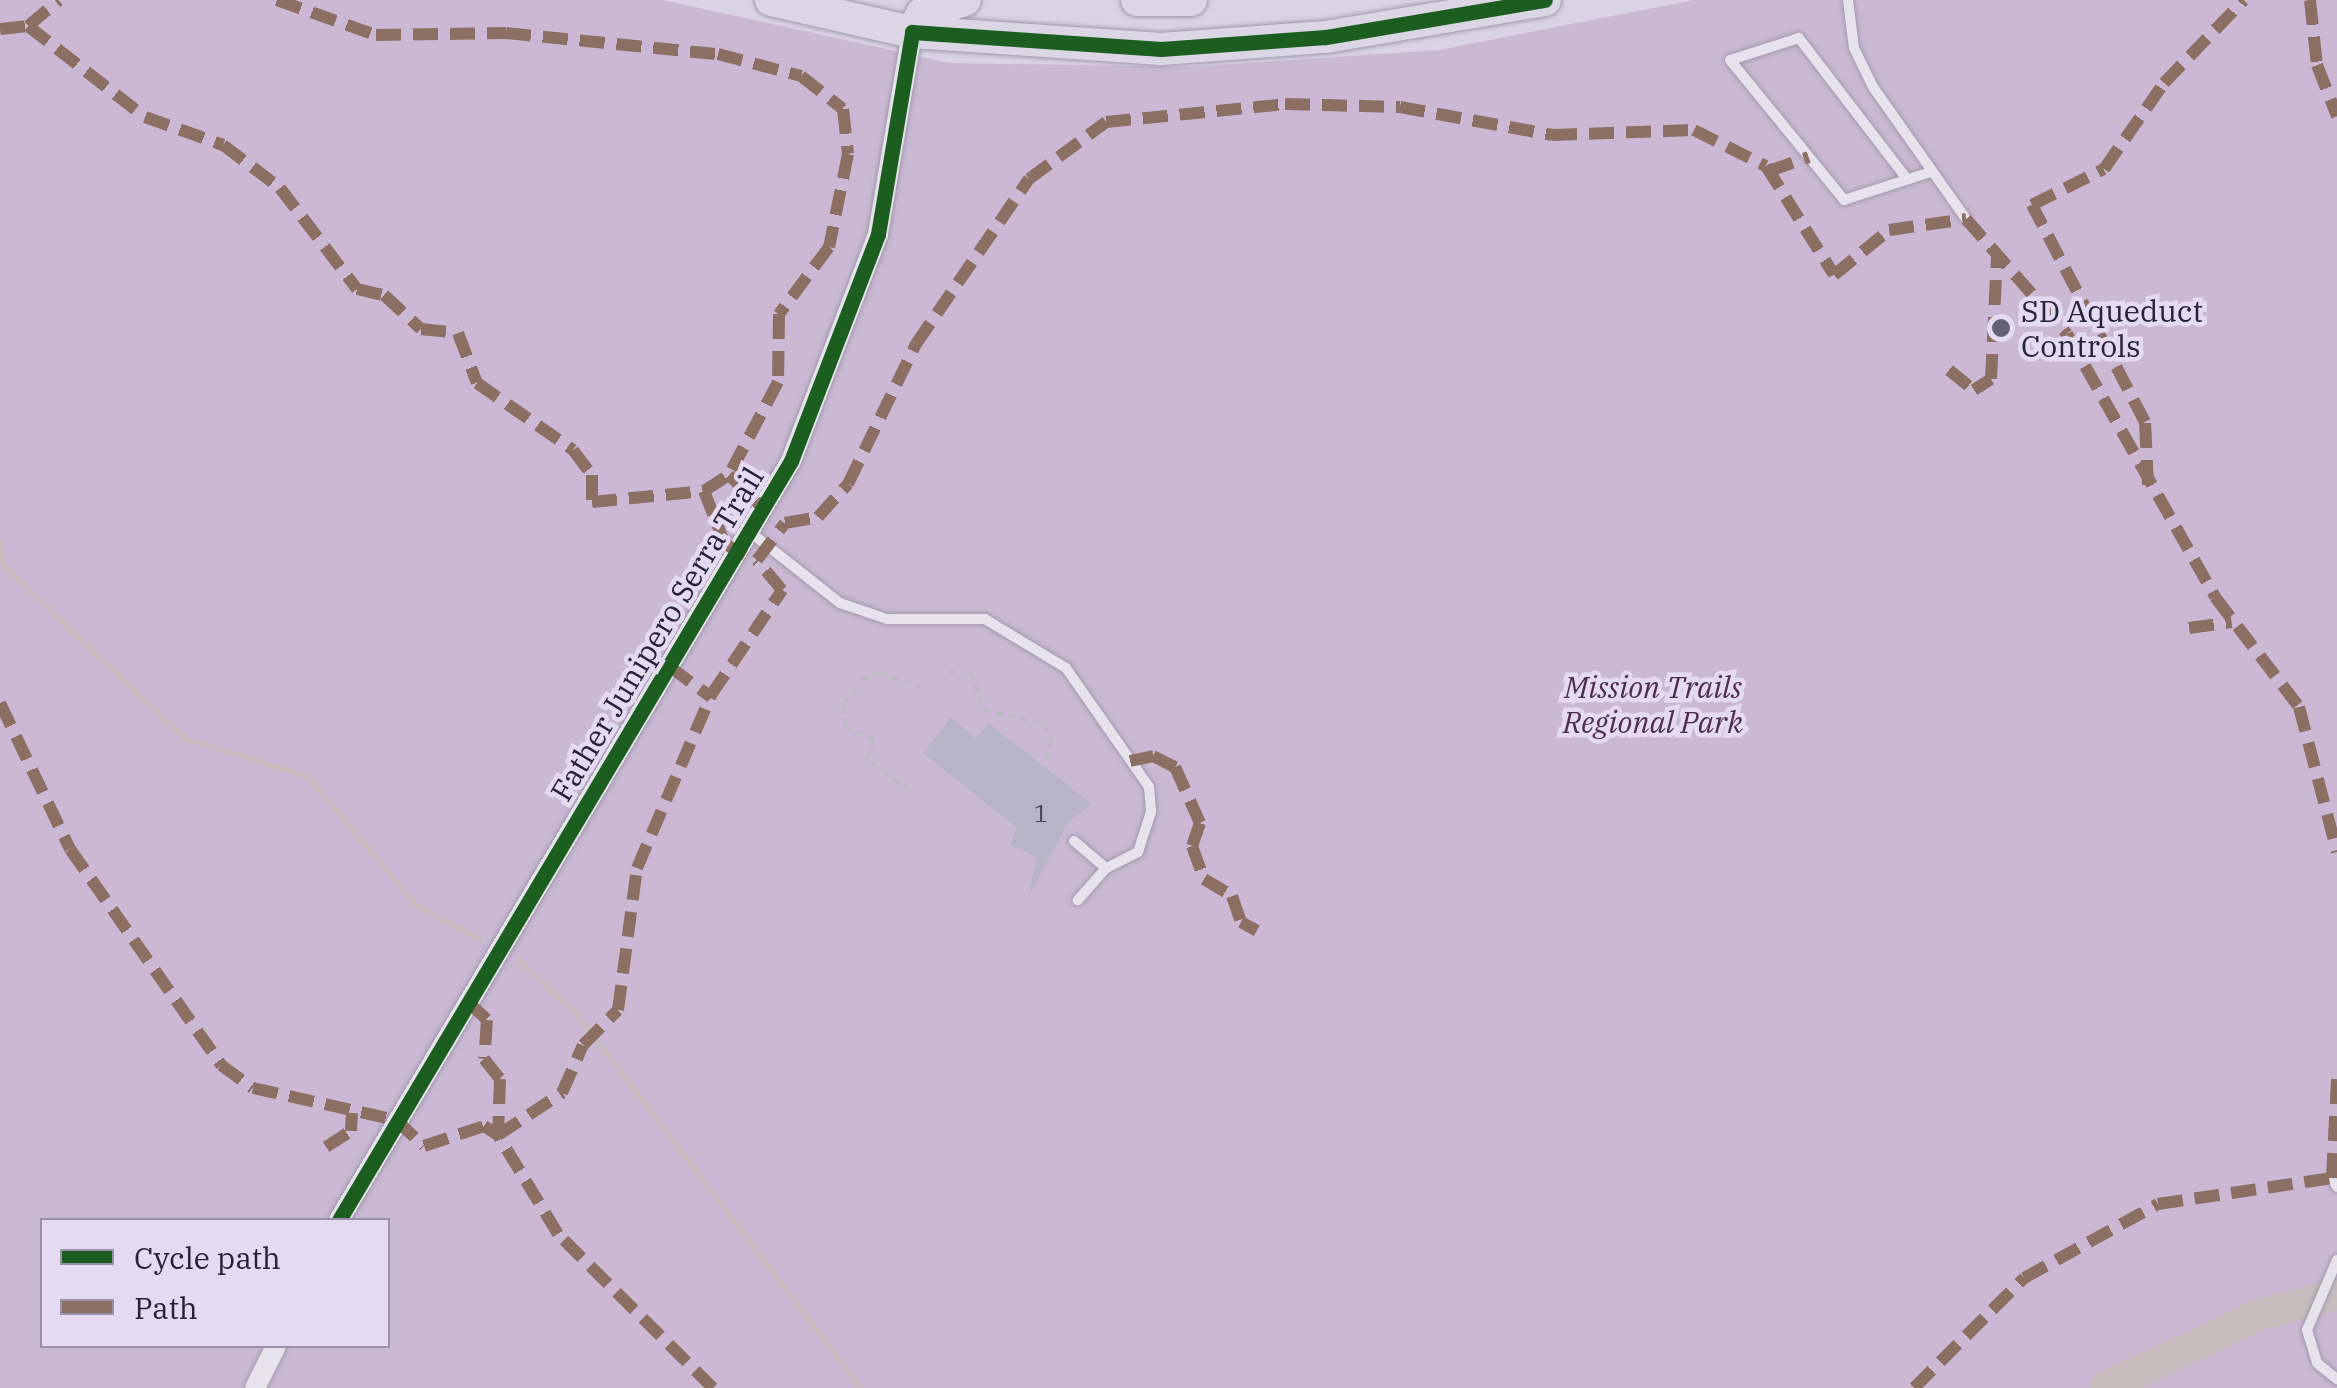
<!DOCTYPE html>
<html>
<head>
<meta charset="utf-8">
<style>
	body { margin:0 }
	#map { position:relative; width:2337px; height:1388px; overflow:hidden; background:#d9d3e4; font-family:"IBM Plex Serif",serif }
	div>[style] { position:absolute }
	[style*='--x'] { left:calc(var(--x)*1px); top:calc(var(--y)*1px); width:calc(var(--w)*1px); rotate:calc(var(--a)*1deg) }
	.green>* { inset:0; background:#cbb8d5 }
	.stream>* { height:5px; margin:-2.5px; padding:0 2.5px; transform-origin:2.5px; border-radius:2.5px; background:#c8bdbd }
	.river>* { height:32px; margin:-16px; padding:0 16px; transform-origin:16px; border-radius:16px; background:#c8bdbd }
	.building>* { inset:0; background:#b8b4c8 }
	.path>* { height:4px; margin-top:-2px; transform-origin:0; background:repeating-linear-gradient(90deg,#bebac6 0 8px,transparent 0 13px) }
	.roads { filter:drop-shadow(0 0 2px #9f9baa) drop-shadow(0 0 2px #9f9baa) }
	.lane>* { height:10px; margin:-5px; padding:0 5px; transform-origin:5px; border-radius:5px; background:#e7e3ed }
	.street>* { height:20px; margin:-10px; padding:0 10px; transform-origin:10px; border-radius:10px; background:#e7e3ed }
	.primary>* { height:32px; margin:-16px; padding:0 16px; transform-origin:16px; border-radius:16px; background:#dbd6e4 }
	.quiet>* { height:12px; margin-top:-6px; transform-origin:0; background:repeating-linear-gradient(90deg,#8d6e63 0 25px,transparent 0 37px) }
	.cycleway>* { height:15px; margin:-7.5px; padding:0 7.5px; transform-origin:7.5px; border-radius:7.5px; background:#1b5e20 }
	.dots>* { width:28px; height:28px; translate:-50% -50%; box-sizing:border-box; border:5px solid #e4dbf3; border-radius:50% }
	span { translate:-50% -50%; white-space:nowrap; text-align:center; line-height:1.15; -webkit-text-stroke:9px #e4dbf3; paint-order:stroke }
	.number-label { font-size:25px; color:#4b475d }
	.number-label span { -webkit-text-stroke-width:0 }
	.poi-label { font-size:30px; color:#272339 }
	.left { translate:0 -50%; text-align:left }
	.street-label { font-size:30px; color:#272339 }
	.park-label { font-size:30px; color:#502c53; font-style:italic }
	.legend { position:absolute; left:40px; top:1218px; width:350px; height:130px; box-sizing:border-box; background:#e4dbf3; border:2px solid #9891a9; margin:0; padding:12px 18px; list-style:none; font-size:30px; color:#272339 }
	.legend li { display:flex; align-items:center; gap:20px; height:50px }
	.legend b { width:50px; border:2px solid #9891a9 }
</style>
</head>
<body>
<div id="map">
	<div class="green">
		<i style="clip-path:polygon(evenodd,0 0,663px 0,949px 63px,1190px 67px,1439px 50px,1694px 0,2337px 0,2337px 1388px,0 1388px,0 0,42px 1220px,388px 1220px,388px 1346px,42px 1346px,42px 1220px)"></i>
	</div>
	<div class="stream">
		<i style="--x:0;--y:541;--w:24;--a:83"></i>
		<i style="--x:3;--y:565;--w:250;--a:43.7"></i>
		<i style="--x:184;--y:738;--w:129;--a:17.2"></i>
		<i style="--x:307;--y:776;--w:169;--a:49.8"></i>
		<i style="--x:416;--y:905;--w:72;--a:28.4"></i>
		<i style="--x:517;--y:959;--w:80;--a:42.5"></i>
		<i style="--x:576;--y:1013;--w:471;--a:52.8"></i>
	</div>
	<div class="river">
		<i style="--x:2105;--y:1388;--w:170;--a:-25.5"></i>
		<i style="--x:2258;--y:1315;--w:82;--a:-14.9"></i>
	</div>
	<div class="building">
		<i style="clip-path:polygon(951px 718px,976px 738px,988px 723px,1092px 804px,1068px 823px,1028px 898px,1037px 857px,1010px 845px,1017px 828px,923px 753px)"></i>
	</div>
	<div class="path">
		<i style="--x:948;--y:672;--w:23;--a:0"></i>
		<i style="--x:971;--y:672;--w:39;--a:72"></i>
		<i style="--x:983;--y:709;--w:63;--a:14.7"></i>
		<i style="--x:1044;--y:725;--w:17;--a:62"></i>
		<i style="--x:1052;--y:740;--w:28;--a:109"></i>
		<i style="--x:910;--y:790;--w:53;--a:-145.7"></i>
		<i style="--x:866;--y:760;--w:23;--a:-67"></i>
		<i style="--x:875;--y:739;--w:31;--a:-158"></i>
		<i style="--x:846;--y:727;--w:22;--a:-98"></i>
		<i style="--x:843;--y:705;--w:32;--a:-55"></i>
		<i style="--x:861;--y:679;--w:19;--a:-18"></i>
		<i style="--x:879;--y:673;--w:44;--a:20.1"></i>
	</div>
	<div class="roads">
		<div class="lane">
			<i style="--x:1848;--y:0;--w:48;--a:82.9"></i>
			<i style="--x:1854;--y:48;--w:43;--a:64"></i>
			<i style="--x:1873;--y:87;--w:161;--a:54.8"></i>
			<i style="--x:1907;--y:179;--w:178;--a:-127.5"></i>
			<i style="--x:1799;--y:38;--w:72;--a:162.3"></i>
			<i style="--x:1730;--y:60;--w:181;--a:50.8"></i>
			<i style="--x:1844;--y:200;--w:90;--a:-18"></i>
			<i style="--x:750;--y:532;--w:115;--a:38.3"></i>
			<i style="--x:840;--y:603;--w:50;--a:18.8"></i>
			<i style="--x:887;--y:619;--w:98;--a:0"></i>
			<i style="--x:985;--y:619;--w:95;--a:31.2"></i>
			<i style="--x:1066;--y:668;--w:145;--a:55.1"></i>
			<i style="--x:1149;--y:787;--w:25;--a:85"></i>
			<i style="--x:1151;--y:812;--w:42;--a:108"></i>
			<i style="--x:1138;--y:852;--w:36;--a:153"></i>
			<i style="--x:1106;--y:868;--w:43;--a:131.2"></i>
			<i style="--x:1074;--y:841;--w:42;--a:40.2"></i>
			<i style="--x:2332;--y:1178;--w:10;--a:61"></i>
			<i style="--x:2337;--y:1260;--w:76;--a:113.2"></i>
			<i style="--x:2307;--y:1330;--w:34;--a:73"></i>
			<i style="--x:2317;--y:1363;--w:26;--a:39"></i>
		</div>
		<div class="street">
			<i style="--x:339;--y:1220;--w:883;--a:-59.23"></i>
			<i style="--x:791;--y:461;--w:243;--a:-69"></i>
			<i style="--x:878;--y:234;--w:205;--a:-80.4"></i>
			<i style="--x:255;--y:1388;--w:47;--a:-63.4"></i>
		</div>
		<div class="primary">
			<i style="--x:771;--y:0;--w:145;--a:12.8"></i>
			<i style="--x:912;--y:32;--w:250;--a:3.9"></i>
			<i style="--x:1161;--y:49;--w:165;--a:-4.2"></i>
			<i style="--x:1326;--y:37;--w:222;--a:-9.6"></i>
			<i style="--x:1137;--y:0;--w:54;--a:0"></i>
			<i style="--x:912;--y:32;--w:21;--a:-61"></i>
			<i style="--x:922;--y:14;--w:45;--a:-18"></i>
		</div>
	</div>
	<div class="quiet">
		<i style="--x:277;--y:0;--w:105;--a:19.5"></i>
		<i style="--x:376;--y:35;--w:130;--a:-0.9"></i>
		<i style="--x:506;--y:33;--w:213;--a:5.7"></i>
		<i style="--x:718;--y:54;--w:86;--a:14.8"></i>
		<i style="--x:801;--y:76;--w:53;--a:38.2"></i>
		<i style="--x:843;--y:109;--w:45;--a:83.7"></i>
		<i style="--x:848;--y:154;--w:95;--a:101.5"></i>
		<i style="--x:829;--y:247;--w:84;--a:126.7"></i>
		<i style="--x:779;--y:314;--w:68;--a:90.8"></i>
		<i style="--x:778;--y:382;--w:105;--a:117.8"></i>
		<i style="--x:729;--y:475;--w:49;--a:44.2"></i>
		<i style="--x:2310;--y:0;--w:65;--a:83.9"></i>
		<i style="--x:2317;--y:65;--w:55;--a:68.6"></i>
		<i style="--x:28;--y:26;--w:148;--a:37.9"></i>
		<i style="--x:145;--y:117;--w:83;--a:19.7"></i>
		<i style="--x:223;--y:145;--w:71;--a:37"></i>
		<i style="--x:280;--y:188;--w:127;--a:52.7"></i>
		<i style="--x:357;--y:289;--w:28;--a:13"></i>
		<i style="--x:384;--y:295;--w:50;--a:42.6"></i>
		<i style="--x:421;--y:329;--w:37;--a:6"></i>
		<i style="--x:458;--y:333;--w:53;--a:69.2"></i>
		<i style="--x:477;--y:383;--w:117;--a:34.9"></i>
		<i style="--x:573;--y:450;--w:31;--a:53"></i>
		<i style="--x:592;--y:475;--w:27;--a:90"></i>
		<i style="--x:592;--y:502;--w:113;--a:-5.6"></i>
		<i style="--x:704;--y:491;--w:30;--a:-33"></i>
		<i style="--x:0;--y:29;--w:28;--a:-6"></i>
		<i style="--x:28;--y:26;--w:40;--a:-40"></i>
		<i style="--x:1769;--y:171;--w:42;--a:-19.3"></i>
		<i style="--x:1949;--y:370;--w:32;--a:39"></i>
		<i style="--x:1974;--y:390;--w:20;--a:-33"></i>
		<i style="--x:1991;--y:379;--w:124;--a:-87.2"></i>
		<i style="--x:2148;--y:485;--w:63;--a:-92.7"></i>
		<i style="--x:2145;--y:422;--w:245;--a:-117.5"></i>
		<i style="--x:2032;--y:205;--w:80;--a:-26.6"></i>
		<i style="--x:2104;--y:169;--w:105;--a:-55.1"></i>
		<i style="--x:2164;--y:83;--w:115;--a:-46.1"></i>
		<i style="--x:704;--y:491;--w:57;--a:68.4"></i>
		<i style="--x:725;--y:544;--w:23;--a:29"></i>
		<i style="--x:2189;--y:628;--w:43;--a:-7.9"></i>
		<i style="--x:670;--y:667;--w:51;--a:36.2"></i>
		<i style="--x:0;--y:703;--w:162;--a:64.4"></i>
		<i style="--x:70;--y:849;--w:264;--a:55"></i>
		<i style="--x:221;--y:1065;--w:39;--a:36"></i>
		<i style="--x:253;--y:1088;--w:147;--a:12.6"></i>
		<i style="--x:396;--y:1120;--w:38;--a:43"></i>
		<i style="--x:424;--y:1146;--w:63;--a:-18.4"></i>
		<i style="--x:484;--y:1126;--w:17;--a:33"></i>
		<i style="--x:1130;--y:761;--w:24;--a:-12"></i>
		<i style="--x:1153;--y:756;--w:25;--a:27"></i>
		<i style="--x:1175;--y:767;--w:61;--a:65.9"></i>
		<i style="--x:1200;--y:823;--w:24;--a:109"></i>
		<i style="--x:1192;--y:846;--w:35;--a:70"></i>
		<i style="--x:1204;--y:879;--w:33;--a:31"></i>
		<i style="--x:1232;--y:896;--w:28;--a:71"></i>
		<i style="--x:1241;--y:922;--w:18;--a:29"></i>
		<i style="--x:468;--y:1002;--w:26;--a:43"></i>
		<i style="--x:487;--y:1020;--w:39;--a:94"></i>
		<i style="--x:484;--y:1059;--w:26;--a:51"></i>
		<i style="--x:500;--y:1079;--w:56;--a:92"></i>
		<i style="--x:326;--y:1147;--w:30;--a:-33"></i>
		<i style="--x:351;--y:1131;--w:18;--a:-87"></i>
		<i style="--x:2332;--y:1178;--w:99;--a:-87.1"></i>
		<i style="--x:713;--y:1388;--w:218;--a:-135.2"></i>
		<i style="--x:558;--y:1234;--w:116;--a:-121.2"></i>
		<i style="--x:498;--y:1135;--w:77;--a:-33.3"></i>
		<i style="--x:562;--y:1093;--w:52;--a:-66.4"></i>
		<i style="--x:583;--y:1045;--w:49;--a:-45"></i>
		<i style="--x:618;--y:1010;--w:143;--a:-82.4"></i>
		<i style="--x:637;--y:868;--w:188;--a:-66.8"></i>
		<i style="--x:711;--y:695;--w:127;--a:-55.9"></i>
		<i style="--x:782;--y:590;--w:39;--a:-130"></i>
		<i style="--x:757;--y:560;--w:46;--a:-52.9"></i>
		<i style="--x:785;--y:523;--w:34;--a:-10"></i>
		<i style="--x:818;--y:517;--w:45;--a:-47.7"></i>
		<i style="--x:848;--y:484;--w:156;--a:-64.1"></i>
		<i style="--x:916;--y:344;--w:200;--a:-55.6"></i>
		<i style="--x:1029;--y:179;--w:96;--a:-36.5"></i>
		<i style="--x:1106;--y:122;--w:180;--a:-5.7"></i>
		<i style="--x:1285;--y:104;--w:115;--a:1.5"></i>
		<i style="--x:1400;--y:107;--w:155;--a:10.4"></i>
		<i style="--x:1552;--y:135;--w:142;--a:-2"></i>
		<i style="--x:1694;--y:130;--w:80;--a:26.6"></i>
		<i style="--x:1766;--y:166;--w:128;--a:58"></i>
		<i style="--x:1834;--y:275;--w:71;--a:-39.3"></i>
		<i style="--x:1889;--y:230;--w:78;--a:-8.1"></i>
		<i style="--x:1966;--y:219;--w:153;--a:48.7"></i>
		<i style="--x:2067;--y:334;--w:302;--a:60.6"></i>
		<i style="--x:2215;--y:597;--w:138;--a:52.6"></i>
		<i style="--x:2299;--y:707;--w:150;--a:75.3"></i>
		<i style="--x:1914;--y:1388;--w:156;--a:-45"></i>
		<i style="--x:2024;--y:1278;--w:153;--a:-28.9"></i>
		<i style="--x:2158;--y:1204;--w:176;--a:-8.5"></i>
	</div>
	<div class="cycleway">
		<i style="--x:339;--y:1220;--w:883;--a:-59.23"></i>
		<i style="--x:791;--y:461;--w:243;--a:-69"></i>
		<i style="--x:878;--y:234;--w:205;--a:-80.4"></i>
		<i style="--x:912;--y:32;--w:250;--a:3.9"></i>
		<i style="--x:1161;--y:49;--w:165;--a:-4.2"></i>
		<i style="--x:1326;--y:37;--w:222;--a:-9.6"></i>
	</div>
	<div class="dots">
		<i style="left:2001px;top:328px;background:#656175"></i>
	</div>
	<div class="number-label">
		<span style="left:1041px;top:813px">1</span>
	</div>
	<div class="poi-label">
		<span class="left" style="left:2021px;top:328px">SD Aqueduct<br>Controls</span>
	</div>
	<div class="street-label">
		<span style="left:657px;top:634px;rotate:-59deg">Father Junipero Serra Trail</span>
	</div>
	<div class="park-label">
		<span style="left:1653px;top:704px">Mission Trails<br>Regional Park</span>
	</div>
	<ul class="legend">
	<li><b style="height:12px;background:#1b5e20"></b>Cycle path</li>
	<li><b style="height:12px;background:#8d6e63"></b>Path</li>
	</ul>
</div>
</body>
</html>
